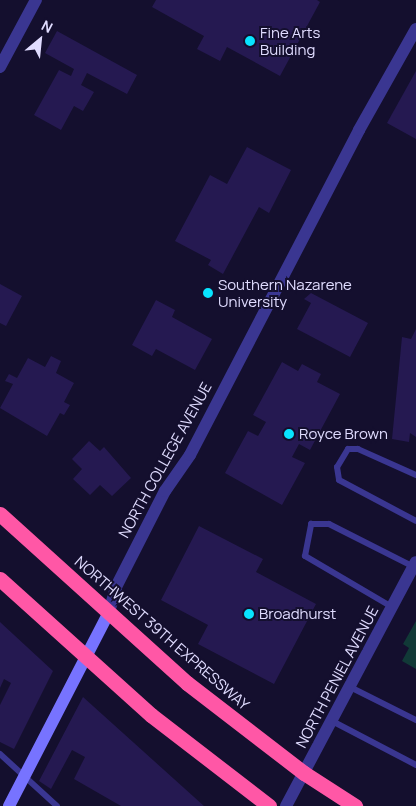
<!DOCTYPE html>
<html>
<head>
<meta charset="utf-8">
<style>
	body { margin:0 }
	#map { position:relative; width:416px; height:806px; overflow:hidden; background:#140f2e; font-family:Manrope,sans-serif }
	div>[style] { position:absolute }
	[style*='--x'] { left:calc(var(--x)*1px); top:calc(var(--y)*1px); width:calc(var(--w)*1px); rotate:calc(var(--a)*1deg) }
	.green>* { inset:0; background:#113937 }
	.building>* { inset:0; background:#251951 }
	.lane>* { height:6px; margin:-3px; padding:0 3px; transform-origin:3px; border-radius:3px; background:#3a3691 }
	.street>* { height:12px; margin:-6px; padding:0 6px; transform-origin:6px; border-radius:6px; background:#3a3691 }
	.secondary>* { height:12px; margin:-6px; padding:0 6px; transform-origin:6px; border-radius:6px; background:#7773ff }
	.highway>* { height:15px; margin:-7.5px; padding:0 7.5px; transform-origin:7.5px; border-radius:7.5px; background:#ff57a6 }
	.dots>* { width:14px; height:14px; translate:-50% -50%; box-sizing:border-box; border:2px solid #140f2e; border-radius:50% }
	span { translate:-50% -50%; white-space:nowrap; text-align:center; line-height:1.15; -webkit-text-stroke:4px #140f2e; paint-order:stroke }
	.poi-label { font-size:15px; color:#e0dcff }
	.left { translate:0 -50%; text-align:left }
	.street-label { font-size:15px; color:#e0dcff }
	.north { position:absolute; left:15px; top:15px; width:50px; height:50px; -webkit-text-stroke:4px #140f2e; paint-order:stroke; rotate:28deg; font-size:14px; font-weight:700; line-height:20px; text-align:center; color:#e0dcff }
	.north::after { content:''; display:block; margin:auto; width:18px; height:22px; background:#e0dcff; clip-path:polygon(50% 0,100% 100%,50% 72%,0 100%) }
</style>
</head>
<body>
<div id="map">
	<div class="green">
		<i style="clip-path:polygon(416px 621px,416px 669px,402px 661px,409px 648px,403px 644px)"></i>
	</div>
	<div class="building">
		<i style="clip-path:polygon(156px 0,317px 0,320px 2px,280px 76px,227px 47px,220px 61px,197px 49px,204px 36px,152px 7px)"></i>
		<i style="clip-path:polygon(57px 31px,137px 75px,127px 94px,87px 73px,81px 85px,94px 92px,83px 111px,74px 106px,61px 130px,34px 115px,59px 70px,71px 76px,74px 69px,45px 53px)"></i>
		<i style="clip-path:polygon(416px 71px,416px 139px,387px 123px)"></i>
		<i style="clip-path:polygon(247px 147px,291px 170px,269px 213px,259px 207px,223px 274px,208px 265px,211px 260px,175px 241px,210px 175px,227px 184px)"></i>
		<i style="clip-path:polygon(0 284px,22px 296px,6px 326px,0 323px)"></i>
		<i style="clip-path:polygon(311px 293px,368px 323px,350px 357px,297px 329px,311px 303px,304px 299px)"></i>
		<i style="clip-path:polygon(156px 300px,175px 310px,172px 317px,212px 339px,195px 370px,156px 349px,152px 356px,132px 345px)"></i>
		<i style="clip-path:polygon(416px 329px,416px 437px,410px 433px,409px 442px,392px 439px,402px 337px,411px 339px)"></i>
		<i style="clip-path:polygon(51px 356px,61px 361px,56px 373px,74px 383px,64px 402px,70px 405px,64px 415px,60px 413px,47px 436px,0 408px,13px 384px,5px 381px,9px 374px,17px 378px,28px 358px,45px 367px)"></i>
		<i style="clip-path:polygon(282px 362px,298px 371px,302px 364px,321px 374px,317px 382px,340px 394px,310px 450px,299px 444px,292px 457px,305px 463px,282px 505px,225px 473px,248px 431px,258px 436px,266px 422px,253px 415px)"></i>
		<i style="clip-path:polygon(89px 441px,100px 451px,104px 447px,131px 478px,112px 496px,100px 485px,90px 495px,73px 479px,82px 469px,72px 459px)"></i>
		<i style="clip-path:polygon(199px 526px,263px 559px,256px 572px,316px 604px,274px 684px,198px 644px,208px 625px,161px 600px)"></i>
		<i style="clip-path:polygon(0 622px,53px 671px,14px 749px,0 742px,0 705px,11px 683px,4px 679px,0 688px)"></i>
		<i style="clip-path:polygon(83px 697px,204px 806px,121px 806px,74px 779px,85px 757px,72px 750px,51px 789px,39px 781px)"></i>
	</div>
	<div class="lane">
		<i style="--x:416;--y:475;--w:64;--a:-155.9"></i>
		<i style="--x:358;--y:449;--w:10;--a:180"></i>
		<i style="--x:348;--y:449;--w:21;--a:121"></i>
		<i style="--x:337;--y:467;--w:13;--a:81"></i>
		<i style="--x:339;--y:480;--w:87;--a:28"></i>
		<i style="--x:392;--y:607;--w:101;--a:-149.6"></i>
		<i style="--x:305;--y:556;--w:33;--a:-79"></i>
		<i style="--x:311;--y:524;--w:18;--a:0"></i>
		<i style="--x:329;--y:524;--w:95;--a:26.8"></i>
		<i style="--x:350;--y:687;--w:74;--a:26.6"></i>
		<i style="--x:332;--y:721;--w:95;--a:27.6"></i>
		<i style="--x:0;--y:754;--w:77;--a:42.4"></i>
	</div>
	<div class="street">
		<i style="--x:0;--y:67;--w:76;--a:-61.8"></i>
		<i style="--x:109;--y:612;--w:26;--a:-74"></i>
		<i style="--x:116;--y:587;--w:108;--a:-63"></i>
		<i style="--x:165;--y:491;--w:44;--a:-55.2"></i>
		<i style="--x:190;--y:455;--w:366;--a:-62.5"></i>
		<i style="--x:359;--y:130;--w:116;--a:-60.6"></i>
		<i style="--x:286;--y:806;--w:276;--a:-62"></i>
	</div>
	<div class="secondary">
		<i style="--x:9;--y:806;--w:218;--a:-62.7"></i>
	</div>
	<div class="highway">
		<i style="--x:0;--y:514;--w:252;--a:42.1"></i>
		<i style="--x:187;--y:683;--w:148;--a:37.6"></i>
		<i style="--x:304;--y:773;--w:61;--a:32.9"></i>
		<i style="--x:0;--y:579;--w:203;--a:42"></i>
		<i style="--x:151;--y:715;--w:149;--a:37.6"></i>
	</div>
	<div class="dots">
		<i style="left:250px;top:41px;background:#08e4ff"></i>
		<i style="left:208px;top:293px;background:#08e4ff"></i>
		<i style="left:289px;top:434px;background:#08e4ff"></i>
		<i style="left:249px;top:614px;background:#08e4ff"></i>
	</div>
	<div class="poi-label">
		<span class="left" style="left:260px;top:41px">Fine Arts<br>Building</span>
		<span class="left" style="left:218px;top:293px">Southern Nazarene<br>University</span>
		<span class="left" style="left:299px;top:434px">Royce Brown</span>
		<span class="left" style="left:259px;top:614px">Broadhurst</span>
	</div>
	<div class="street-label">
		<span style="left:165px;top:460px;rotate:-61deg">NORTH COLLEGE AVENUE</span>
		<span style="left:162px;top:633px;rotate:41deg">NORTHWEST 39TH EXPRESSWAY</span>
		<span style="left:337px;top:677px;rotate:-62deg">NORTH PENIEL AVENUE</span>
	</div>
	<div class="north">N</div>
</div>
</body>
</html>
